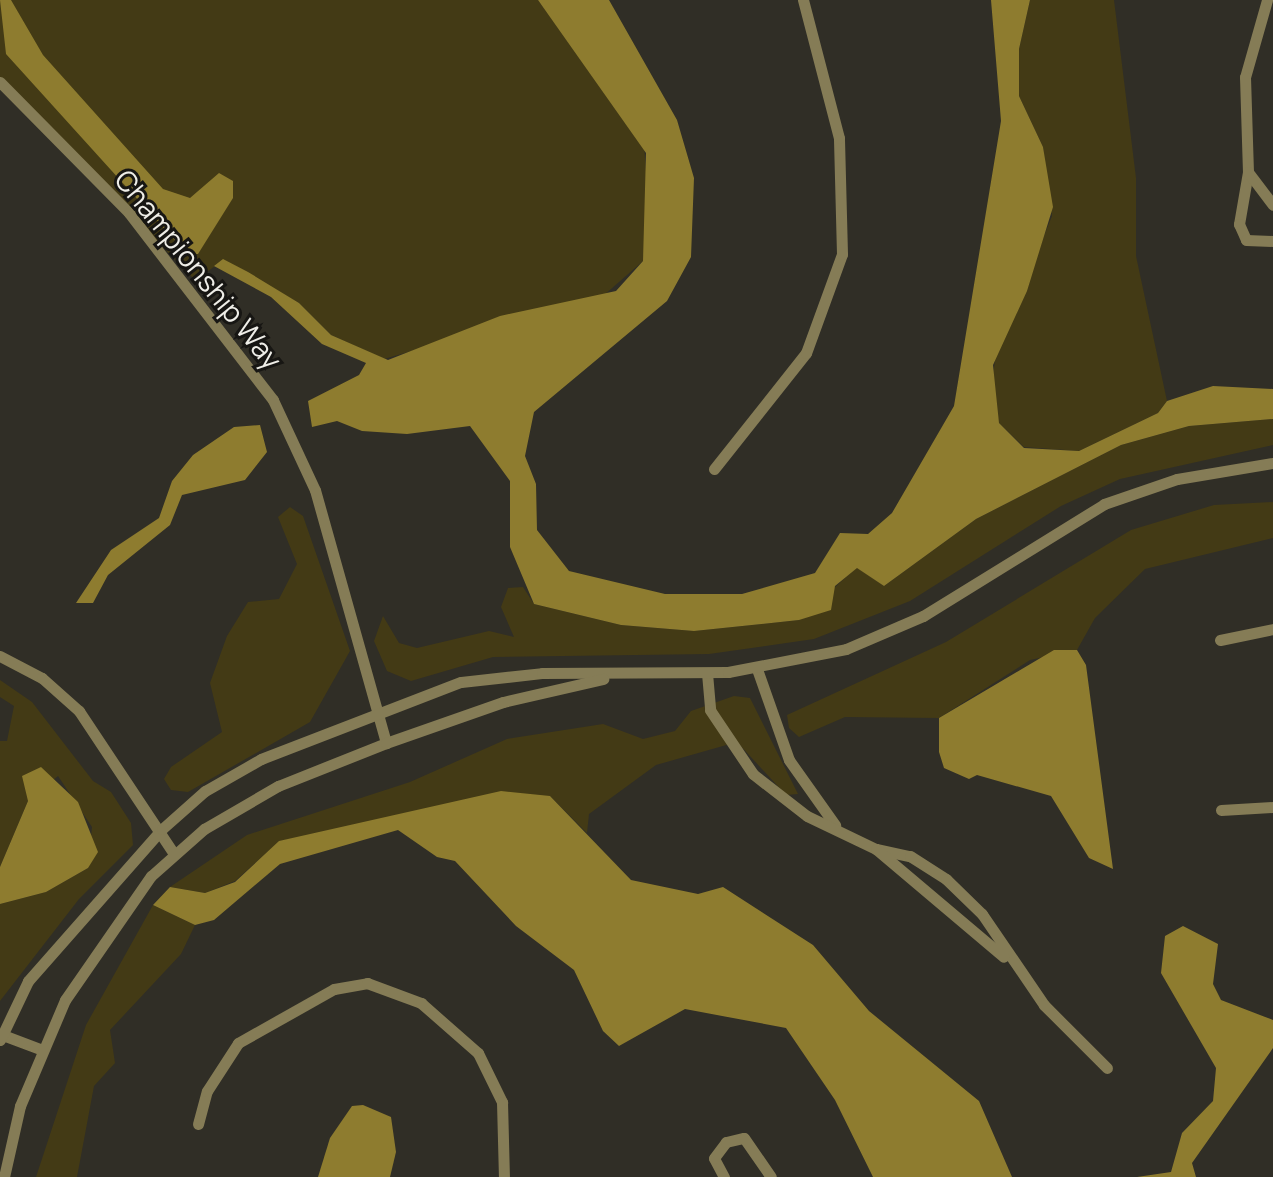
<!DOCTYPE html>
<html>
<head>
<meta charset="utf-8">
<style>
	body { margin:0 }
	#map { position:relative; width:1273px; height:1177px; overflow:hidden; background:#302e26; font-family:Manrope,sans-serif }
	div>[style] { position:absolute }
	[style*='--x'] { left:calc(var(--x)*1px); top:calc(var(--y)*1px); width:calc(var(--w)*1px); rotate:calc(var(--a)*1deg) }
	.green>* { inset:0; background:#433a15 }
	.water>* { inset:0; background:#8e7c2f }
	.minor>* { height:11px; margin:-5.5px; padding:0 5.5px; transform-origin:5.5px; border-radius:5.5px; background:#857c56 }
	span { translate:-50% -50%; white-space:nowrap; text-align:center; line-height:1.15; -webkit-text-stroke:6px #171613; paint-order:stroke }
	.street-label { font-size:28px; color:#efeee8 }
</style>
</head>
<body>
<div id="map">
	<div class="green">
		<i style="clip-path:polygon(0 0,538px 0,644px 145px,649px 211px,643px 261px,603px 296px,384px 359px,331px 335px,299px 303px,224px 260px,195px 280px,0 82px)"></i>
		<i style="clip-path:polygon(1030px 0,1114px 0,1136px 178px,1136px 256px,1167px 401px,1158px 413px,1079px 451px,1024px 447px,999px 423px,991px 390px,996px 353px,1052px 216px,1043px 147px,1019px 96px,1019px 49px)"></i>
		<i style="clip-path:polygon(1273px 419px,1273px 445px,1120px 479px,1061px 506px,910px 601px,814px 639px,709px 654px,493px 657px,411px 681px,387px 671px,374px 641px,383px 616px,399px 643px,417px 648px,489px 631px,514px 637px,501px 607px,508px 588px,523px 587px,534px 604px,621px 625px,694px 631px,799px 620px,857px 567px,884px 586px,976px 519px,1121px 445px,1189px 426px)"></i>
		<i style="clip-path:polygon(1273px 502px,1273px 538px,1145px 569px,1095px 618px,1077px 650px,1030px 660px,939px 718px,845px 717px,799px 737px,789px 728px,787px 715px,946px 642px,1131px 530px,1214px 505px)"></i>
		<i style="clip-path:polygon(290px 507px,303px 516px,350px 651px,310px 722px,188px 792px,171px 790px,164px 779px,171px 767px,222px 732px,210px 683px,227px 636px,248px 602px,279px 599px,297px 564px,278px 517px)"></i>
		<i style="clip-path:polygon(0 680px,32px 702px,93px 781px,111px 792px,131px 823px,133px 845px,79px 899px,0 1001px,0 904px,46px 892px,88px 868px,92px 827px,58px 776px,28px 801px,0 867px,0 741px,7px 741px,14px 706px,0 697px)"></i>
		<i style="clip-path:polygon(734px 696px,750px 698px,798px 794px,786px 795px,737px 742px,656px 765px,589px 814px,587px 833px,550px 796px,280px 841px,235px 881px,205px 893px,170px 887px,247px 835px,410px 782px,507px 739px,603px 724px,643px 739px,675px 731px,691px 711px)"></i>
		<i style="clip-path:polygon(153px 905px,195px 925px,181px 954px,110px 1030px,115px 1063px,94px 1086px,77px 1177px,36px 1177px,86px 1025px)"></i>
	</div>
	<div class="water">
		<i style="clip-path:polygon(0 0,11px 0,43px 55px,163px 189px,190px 198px,219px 173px,233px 181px,233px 198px,198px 254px,187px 254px,6px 54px)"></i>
		<i style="clip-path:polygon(538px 0,609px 0,677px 120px,694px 178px,691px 257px,667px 301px,534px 412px,525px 456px,536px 484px,537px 530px,569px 571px,665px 594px,742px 594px,815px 573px,840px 533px,868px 534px,892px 513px,954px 406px,1001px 121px,991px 0,1030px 0,1019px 49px,1019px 96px,1043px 147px,1053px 207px,1027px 291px,993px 365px,999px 423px,1024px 448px,1079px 451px,1158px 413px,1167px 401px,1213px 386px,1273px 389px,1273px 419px,1189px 426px,1121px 445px,976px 519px,884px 586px,857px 568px,835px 586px,831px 610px,799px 620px,694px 631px,621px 625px,534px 604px,510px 547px,510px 481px,470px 426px,407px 434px,362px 431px,337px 421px,312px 427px,308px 401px,359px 375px,366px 363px,322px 344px,271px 297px,214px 266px,223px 259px,248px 272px,299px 303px,331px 335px,388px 360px,500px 316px,616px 291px,643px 261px,646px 153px)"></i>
		<i style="clip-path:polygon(260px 425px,267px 452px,245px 480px,182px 495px,170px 525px,108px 575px,93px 603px,76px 603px,111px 550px,159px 518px,172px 481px,193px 455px,234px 427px)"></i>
		<i style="clip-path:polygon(1054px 650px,1077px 650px,1086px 665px,1113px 869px,1089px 858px,1051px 796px,977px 775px,969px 779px,944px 768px,939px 752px,939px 718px)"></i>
		<i style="clip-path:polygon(41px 767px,78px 802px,98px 852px,88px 868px,46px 892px,0 904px,0 867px,28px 801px,22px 776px)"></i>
		<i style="clip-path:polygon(501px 791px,550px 796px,631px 880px,698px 894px,723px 887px,813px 945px,869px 1011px,979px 1101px,1012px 1177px,873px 1177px,835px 1100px,786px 1028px,685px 1009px,619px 1046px,603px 1031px,574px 970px,516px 926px,455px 861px,437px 857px,398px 830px,280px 864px,214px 920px,195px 925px,153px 905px,170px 887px,205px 893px,235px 882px,279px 841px)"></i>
		<i style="clip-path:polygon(1183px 926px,1218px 944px,1213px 984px,1221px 1000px,1273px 1020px,1273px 1048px,1192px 1163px,1196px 1177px,1137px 1177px,1171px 1172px,1182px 1133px,1213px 1101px,1216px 1068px,1161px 973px,1165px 936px)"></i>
		<i style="clip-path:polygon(363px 1105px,391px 1117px,396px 1152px,390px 1177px,318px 1177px,330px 1138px,352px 1106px)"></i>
	</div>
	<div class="minor">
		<i style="--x:1267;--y:0;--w:80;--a:105.9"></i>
		<i style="--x:1245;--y:77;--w:95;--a:88.2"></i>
		<i style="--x:1248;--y:172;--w:53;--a:99.8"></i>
		<i style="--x:1239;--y:224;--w:17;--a:66"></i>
		<i style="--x:1246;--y:240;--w:27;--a:2"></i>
		<i style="--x:0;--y:82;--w:184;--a:45.4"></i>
		<i style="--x:129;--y:213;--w:236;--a:52.4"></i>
		<i style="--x:273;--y:400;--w:99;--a:65"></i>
		<i style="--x:315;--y:490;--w:263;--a:74.3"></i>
		<i style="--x:1248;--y:172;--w:41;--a:52.9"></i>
		<i style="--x:714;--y:469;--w:148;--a:-51.6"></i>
		<i style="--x:806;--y:353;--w:105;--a:-70"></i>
		<i style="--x:842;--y:254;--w:116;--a:-91.5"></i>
		<i style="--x:839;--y:138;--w:143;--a:-104.6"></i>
		<i style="--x:1220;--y:640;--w:54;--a:-11.7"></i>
		<i style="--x:0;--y:656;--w:47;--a:27.6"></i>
		<i style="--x:42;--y:678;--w:50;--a:41.7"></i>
		<i style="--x:79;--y:711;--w:172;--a:56.4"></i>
		<i style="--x:757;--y:669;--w:96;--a:70.6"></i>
		<i style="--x:789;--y:760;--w:80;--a:54.7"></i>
		<i style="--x:707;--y:673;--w:37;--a:85"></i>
		<i style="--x:710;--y:710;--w:77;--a:56.1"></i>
		<i style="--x:753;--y:774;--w:68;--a:37.9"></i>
		<i style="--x:807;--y:816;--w:76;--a:25.6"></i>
		<i style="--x:876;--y:849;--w:35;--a:12"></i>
		<i style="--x:910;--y:856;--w:43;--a:32.6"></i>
		<i style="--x:946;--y:879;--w:50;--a:44.2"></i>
		<i style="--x:982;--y:914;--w:110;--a:55.7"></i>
		<i style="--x:1044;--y:1005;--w:89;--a:45"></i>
		<i style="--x:1221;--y:810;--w:52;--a:-3.3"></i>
		<i style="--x:876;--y:849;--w:167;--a:40.2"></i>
		<i style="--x:0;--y:1034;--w:43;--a:20.6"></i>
		<i style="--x:0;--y:1040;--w:65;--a:-64.6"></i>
		<i style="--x:28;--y:981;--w:203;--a:-48.6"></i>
		<i style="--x:162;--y:829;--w:57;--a:-41.5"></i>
		<i style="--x:205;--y:791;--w:64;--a:-29.7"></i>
		<i style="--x:261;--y:759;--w:214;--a:-21.1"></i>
		<i style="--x:461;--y:682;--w:81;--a:-6.3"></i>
		<i style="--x:542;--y:673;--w:186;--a:-0.3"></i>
		<i style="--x:728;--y:672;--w:120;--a:-11"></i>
		<i style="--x:846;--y:649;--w:84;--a:-23.2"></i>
		<i style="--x:923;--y:616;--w:213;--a:-31.7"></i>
		<i style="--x:1104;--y:504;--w:77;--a:-18.9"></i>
		<i style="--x:1177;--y:479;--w:97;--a:-9.5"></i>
		<i style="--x:198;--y:1124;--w:34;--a:-75"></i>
		<i style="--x:207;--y:1091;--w:57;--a:-57.1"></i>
		<i style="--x:238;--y:1043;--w:110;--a:-29.4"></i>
		<i style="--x:334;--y:989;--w:34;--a:-10"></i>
		<i style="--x:367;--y:983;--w:58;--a:20.3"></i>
		<i style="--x:421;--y:1003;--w:76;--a:41.3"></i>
		<i style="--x:478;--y:1053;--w:55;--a:63.9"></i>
		<i style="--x:502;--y:1102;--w:75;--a:88.5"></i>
		<i style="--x:4;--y:1177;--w:73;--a:-77.3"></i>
		<i style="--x:20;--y:1106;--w:115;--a:-67"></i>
		<i style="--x:65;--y:1000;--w:151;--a:-55.3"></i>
		<i style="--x:151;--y:876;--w:71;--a:-41.6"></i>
		<i style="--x:204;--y:829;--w:86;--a:-30.2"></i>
		<i style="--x:278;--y:786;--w:116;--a:-21.7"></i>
		<i style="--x:386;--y:743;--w:124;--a:-19.3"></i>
		<i style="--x:503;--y:702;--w:103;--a:-13"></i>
		<i style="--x:724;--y:1177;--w:21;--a:-118"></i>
		<i style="--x:714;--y:1158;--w:20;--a:-53"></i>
		<i style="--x:726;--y:1142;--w:18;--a:-13"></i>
		<i style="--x:744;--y:1138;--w:47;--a:55.3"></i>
	</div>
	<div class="street-label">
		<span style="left:199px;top:269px;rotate:51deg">Championship Way</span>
	</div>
</div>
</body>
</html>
